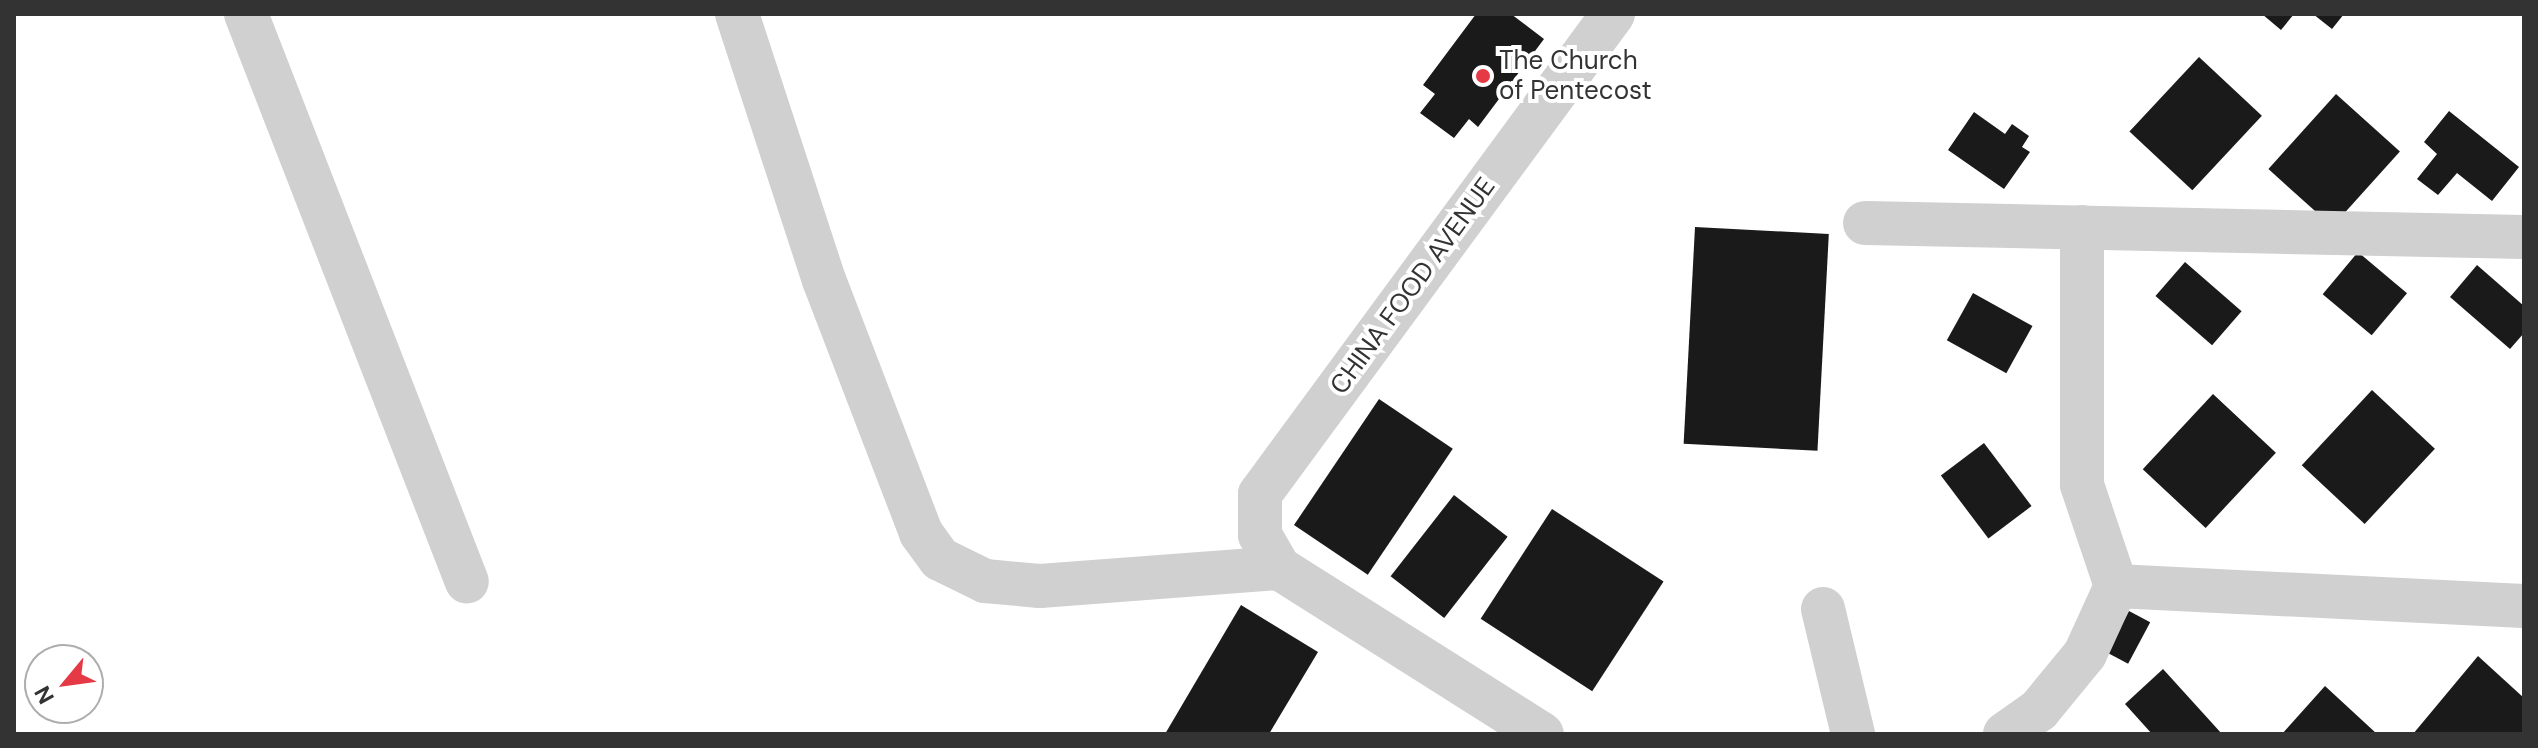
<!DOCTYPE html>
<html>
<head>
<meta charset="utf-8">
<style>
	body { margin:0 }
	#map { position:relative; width:2538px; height:748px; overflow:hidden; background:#fff; font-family:"DM Sans",sans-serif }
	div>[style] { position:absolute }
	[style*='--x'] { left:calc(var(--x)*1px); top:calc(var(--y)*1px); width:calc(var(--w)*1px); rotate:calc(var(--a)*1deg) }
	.building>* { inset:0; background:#1a1a1a; transform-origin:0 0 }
	.minor>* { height:44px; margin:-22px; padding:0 22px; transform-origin:22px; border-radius:22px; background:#d0d0d0 }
	.dots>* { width:22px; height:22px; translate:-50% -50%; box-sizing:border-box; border:4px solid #fff; border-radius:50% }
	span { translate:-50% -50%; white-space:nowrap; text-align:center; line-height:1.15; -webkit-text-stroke:8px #fff; paint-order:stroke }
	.poi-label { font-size:26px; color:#333 }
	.left { translate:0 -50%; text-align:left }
	.street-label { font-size:26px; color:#333 }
	.frame { position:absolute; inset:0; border:16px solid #333; pointer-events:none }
	.north { position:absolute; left:24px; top:644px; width:80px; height:80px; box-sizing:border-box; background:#fff; border:2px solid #adadad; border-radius:50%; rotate:241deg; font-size:22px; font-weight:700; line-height:32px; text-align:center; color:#333 }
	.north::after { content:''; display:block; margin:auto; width:28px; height:36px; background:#e63946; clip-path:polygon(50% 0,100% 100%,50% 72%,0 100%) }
</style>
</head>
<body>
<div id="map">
	<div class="building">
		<i style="clip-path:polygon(1476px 14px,1511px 14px,1544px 39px,1478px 127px,1469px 119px,1454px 138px,1420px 113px,1435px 94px,1423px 85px)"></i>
		<i style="clip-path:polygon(2262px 14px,2294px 14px,2281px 30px)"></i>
		<i style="clip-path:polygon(2313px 14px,2344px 14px,2332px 29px)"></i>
		<i style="left:2199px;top:57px;width:86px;height:102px;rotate:43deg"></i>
		<i style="left:2336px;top:94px;width:86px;height:101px;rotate:42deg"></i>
		<i style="clip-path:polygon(2449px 111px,2519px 167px,2492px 201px,2457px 173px,2438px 195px,2417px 179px,2437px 154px,2424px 142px)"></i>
		<i style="clip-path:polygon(1974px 112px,2005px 134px,2012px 124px,2029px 136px,2022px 147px,2030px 152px,2004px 189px,1948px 150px)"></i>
		<i style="left:1695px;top:227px;width:134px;height:217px;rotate:3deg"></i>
		<i style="left:2358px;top:252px;width:64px;height:55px;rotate:40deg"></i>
		<i style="left:2185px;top:262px;width:75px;height:45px;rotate:41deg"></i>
		<i style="clip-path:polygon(2477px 265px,2524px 306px,2524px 333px,2510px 349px,2450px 297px)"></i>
		<i style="left:1973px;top:293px;width:68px;height:54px;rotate:29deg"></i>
		<i style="left:2372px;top:390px;width:86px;height:103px;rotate:43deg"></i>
		<i style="left:2213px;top:394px;width:86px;height:103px;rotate:43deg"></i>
		<i style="left:1379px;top:399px;width:89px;height:152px;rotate:34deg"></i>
		<i style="left:1984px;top:443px;width:79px;height:54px;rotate:53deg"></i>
		<i style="left:1454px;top:495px;width:68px;height:103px;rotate:38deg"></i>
		<i style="left:1552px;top:509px;width:133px;height:131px;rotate:33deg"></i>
		<i style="clip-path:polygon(1241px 605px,1318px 652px,1269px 734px,1165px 734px)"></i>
		<i style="left:2129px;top:611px;width:24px;height:47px;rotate:28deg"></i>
		<i style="clip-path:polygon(2478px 656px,2524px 698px,2524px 734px,2413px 734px)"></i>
		<i style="clip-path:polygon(2163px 669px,2222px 734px,2152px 734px,2125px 704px)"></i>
		<i style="clip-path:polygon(2325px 686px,2377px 734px,2282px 734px)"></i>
	</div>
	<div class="minor">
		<i style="--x:246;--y:14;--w:609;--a:68.74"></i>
		<i style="--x:737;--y:14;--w:280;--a:71.9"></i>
		<i style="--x:824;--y:280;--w:271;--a:69"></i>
		<i style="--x:921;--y:533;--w:32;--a:54"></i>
		<i style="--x:940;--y:559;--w:50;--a:26.1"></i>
		<i style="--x:985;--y:581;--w:55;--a:5.2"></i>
		<i style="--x:1040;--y:586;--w:240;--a:-4.3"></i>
		<i style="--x:1279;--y:568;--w:311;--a:32.3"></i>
		<i style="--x:1865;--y:223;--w:659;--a:1.22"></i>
		<i style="--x:1279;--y:568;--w:38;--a:-120"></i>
		<i style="--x:1260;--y:535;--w:41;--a:-90"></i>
		<i style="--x:1260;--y:494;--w:596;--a:-53.67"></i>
		<i style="--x:2116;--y:586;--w:408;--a:2.8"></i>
		<i style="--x:1823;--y:609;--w:129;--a:76.5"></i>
		<i style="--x:2005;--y:734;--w:42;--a:-35.2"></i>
		<i style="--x:2039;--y:710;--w:72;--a:-50.6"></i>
		<i style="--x:2085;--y:654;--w:75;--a:-65.5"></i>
		<i style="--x:2116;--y:586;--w:107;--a:-108.6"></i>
		<i style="--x:2082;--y:485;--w:258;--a:-90"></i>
	</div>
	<div class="dots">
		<i style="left:1483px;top:76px;background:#e63946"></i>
	</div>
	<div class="poi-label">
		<span class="left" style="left:1499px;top:76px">The Church<br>of Pentecost</span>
	</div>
	<div class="street-label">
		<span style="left:1413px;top:286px;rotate:-54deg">CHINA FOOD AVENUE</span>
	</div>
	<div class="frame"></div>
	<div class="north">N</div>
</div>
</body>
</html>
